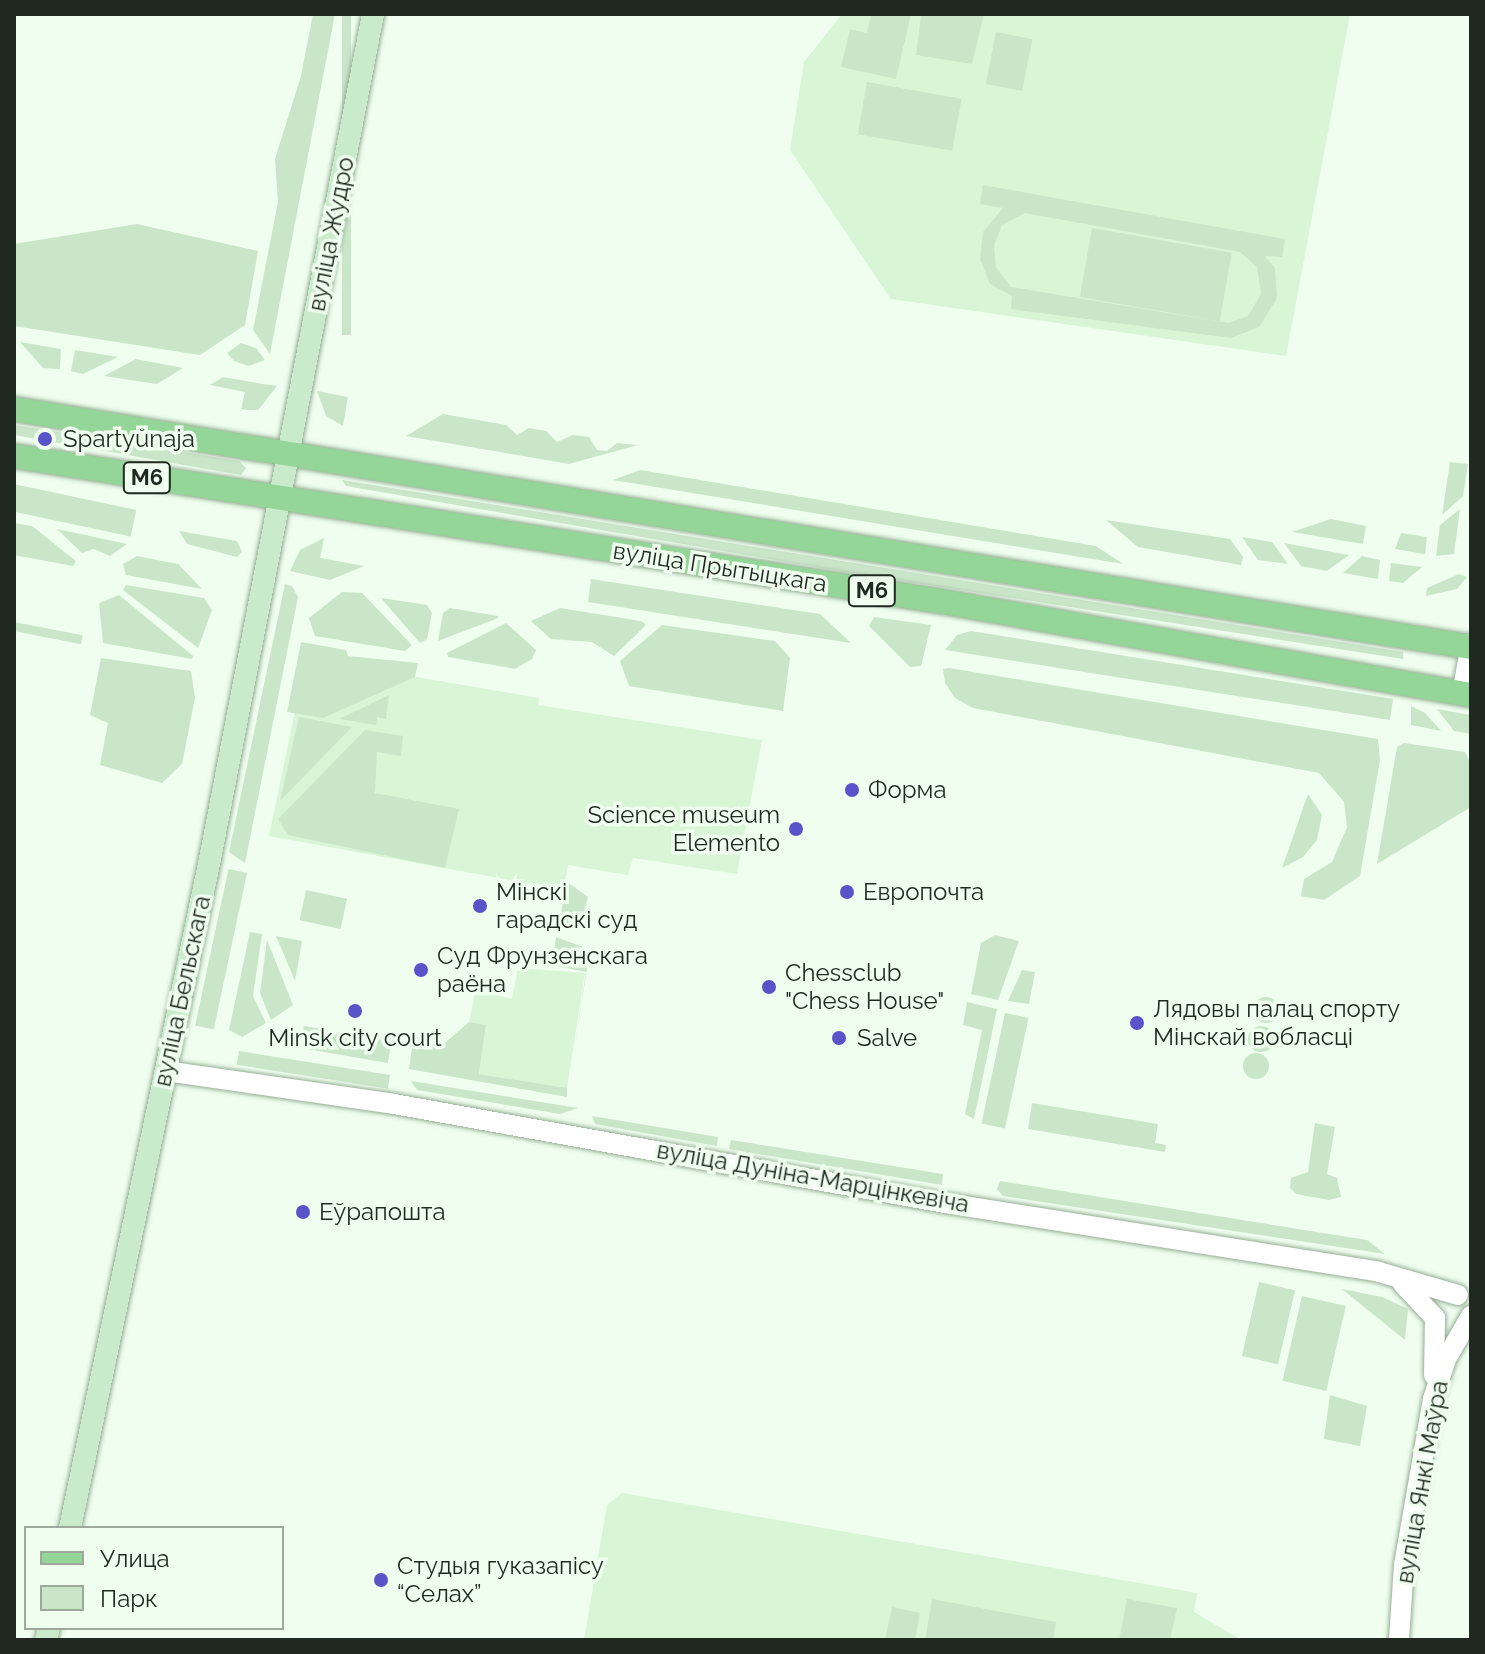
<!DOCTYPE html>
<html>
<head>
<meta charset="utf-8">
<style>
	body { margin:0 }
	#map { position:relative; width:1485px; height:1654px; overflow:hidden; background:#effeef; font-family:Raleway,sans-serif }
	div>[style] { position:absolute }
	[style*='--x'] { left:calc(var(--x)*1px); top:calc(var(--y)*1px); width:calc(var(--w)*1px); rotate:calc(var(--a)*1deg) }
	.built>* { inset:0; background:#d8f6d6 }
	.green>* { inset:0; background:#cae6c9; transform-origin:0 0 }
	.round { border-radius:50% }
	.roads { filter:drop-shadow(0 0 2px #96ad95) drop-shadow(0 0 2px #96ad95) }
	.tertiary>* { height:20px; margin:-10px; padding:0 10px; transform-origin:10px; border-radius:10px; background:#fff }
	.secondary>* { height:22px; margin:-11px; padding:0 11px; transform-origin:11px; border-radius:11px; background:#c9eacb }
	.primary>* { height:24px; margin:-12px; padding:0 12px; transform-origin:12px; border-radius:12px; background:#94d697 }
	.dots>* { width:22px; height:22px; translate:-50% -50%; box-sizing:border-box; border:4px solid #effeef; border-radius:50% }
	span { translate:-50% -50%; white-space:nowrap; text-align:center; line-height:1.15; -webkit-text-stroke:7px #effeef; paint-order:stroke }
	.shield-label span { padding:2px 6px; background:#effeef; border:2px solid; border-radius:6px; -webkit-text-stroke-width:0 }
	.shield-label { font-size:22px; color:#1f291f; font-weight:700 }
	.street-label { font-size:24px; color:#1f291f }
	.poi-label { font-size:24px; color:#1f291f }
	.left { translate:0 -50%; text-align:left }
	.right { translate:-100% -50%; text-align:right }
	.frame { position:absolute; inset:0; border:16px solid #1f291f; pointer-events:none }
	.legend { position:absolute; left:24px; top:1526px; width:260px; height:104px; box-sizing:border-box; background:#effeef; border:2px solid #9ca99c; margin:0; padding:10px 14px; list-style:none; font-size:24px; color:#1f291f }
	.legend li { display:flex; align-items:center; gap:16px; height:40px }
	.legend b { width:40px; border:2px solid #9ca99c }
</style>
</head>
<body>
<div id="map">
	<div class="built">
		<i style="clip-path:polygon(842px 14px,1350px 14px,1286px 356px,891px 299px,790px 150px,804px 62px)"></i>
		<i style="clip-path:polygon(306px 658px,539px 698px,538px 705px,762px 740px,737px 874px,633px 858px,628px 875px,568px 865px,564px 890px,269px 836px)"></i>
		<i style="clip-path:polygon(518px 968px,585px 973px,567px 1088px,479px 1074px,486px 1026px,469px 1022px,476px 989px,512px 999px)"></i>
		<i style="clip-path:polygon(622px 1493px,1197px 1593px,1194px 1612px,1241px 1640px,584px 1640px,607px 1505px)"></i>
	</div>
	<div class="green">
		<i style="clip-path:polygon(313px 14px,335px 14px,270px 354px,253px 330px,278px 202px,275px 159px,301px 76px)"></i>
		<i style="left:342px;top:14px;width:9px;height:321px"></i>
		<i style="clip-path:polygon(871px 14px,911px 14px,896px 79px,841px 67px,850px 29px,867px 33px)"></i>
		<i style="clip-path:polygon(921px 14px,984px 14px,972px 64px,916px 55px)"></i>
		<i style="left:996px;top:32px;width:37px;height:53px;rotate:11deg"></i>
		<i style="left:867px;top:82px;width:96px;height:53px;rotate:10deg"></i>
		<i style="clip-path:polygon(evenodd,983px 185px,1285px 239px,1282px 257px,1265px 256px,1275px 268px,1277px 298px,1259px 327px,1231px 338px,1011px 309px,1012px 296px,990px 284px,980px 259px,983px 232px,1003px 208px,980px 204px,983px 185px,1025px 213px,1240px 252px,1257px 267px,1261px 294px,1248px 316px,1229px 323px,1011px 287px,996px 267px,994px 246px,1002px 225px,1025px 213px)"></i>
		<i style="clip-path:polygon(137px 224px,258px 251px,245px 325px,200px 355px,14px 326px,14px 244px)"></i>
		<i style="left:1092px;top:228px;width:142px;height:70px;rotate:10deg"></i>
		<i style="clip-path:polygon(20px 342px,61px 349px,60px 369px,43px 368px)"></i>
		<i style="clip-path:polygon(241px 343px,256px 348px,265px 360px,249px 366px,234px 361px,227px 353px)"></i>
		<i style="clip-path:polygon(75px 350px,118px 357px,83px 374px,71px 371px)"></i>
		<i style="clip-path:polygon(136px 359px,183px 368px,157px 384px,104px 376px)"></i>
		<i style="clip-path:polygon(223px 377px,263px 384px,277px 386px,258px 410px,247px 410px,241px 409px,245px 392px,210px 385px)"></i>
		<i style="clip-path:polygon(317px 391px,348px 397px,343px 426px,326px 416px)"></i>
		<i style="clip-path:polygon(443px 414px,506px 425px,517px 435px,529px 428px,546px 431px,557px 442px,573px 435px,589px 437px,597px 450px,607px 451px,617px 443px,638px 445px,569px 464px,406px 436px)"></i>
		<i style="clip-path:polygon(14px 425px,239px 461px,246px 468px,241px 475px,14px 435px)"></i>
		<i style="clip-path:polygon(1450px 462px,1468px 464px,1463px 496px,1442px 515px)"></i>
		<i style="clip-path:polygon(640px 470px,1096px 546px,1123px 564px,613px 480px)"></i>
		<i style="clip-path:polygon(342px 480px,1403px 652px,1403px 659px,833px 570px,346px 486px)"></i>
		<i style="left:14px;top:484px;width:125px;height:27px;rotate:12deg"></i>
		<i style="clip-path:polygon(1460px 509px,1454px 554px,1436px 556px,1440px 525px)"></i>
		<i style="clip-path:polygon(1331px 519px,1366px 526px,1363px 544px,1292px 532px)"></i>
		<i style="clip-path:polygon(1106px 520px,1230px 539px,1243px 557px,1241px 565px,1138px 547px)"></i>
		<i style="clip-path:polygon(14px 523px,32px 526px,76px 561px,73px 566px,14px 555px)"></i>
		<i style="clip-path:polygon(57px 529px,127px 544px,110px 556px,94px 549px,82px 553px)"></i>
		<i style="clip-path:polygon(179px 531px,237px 541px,242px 552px,237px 557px,187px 544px)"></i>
		<i style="clip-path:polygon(1401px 533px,1427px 537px,1425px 554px,1395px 549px)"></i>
		<i style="clip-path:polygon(1242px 537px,1272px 542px,1288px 564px,1258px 560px)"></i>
		<i style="clip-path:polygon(324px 538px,320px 558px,364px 566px,330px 580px,290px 571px,300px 550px)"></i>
		<i style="clip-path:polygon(1284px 543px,1349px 555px,1327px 571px,1301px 566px)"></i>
		<i style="clip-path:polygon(137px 556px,178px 564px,202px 589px,126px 575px,123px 564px)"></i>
		<i style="clip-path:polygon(1362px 556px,1380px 560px,1378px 579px,1343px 573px)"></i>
		<i style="clip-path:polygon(1391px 563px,1422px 567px,1403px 583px,1389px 581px)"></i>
		<i style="clip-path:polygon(1459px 574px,1467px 577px,1457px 589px,1426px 596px,1427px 588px)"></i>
		<i style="clip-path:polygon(591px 579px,820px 614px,851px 643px,588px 602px)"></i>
		<i style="clip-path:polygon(285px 584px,292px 586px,298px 597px,245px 863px,229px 852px)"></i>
		<i style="clip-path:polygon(126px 585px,204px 598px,212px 610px,198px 648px,123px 590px)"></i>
		<i style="clip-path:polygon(342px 592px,362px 593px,412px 645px,405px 651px,315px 636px,309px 618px)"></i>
		<i style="clip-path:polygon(119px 595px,193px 656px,192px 659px,103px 643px,99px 603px)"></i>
		<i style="clip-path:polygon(381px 598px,427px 605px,432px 613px,427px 639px,420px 643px)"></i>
		<i style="clip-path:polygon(450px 608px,498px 616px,498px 618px,438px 641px,443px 613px)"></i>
		<i style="clip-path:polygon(560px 608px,641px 621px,646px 625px,614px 656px,592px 642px,551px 639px,531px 621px)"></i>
		<i style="clip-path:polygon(874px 617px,931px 625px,921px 666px,910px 667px,869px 626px)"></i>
		<i style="left:14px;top:622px;width:70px;height:9px;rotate:11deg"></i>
		<i style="clip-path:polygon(506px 623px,536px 650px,532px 659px,515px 669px,448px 657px,447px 653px)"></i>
		<i style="clip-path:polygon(662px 625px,775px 641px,790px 658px,783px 711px,629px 686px,620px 661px)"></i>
		<i style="clip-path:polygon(971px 631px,1393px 699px,1390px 720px,945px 650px,957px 635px)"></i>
		<i style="clip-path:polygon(301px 642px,346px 650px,348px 656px,418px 663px,415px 677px,323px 718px,287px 712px)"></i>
		<i style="clip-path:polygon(101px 658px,191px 671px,195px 698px,182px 764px,162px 783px,100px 765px,108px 723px,90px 715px)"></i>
		<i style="clip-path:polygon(949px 668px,1378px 739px,1380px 760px,1360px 876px,1324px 900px,1301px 896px,1304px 879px,1332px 862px,1347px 827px,1344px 802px,1319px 773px,973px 708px,955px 698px,945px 683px,943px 669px)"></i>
		<i style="clip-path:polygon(389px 695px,386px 719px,377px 717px,376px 725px,339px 719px)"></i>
		<i style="clip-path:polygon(1411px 706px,1425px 713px,1441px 731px,1411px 725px)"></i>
		<i style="clip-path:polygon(1437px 709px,1471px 715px,1471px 734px,1454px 731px)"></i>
		<i style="clip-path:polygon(299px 717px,352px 727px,280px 801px)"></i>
		<i style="clip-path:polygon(365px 730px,403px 736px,401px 756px,377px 752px,375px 793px,459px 809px,445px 868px,288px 835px,278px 819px)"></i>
		<i style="clip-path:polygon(1404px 743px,1465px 752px,1471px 764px,1471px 807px,1377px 864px,1397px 747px)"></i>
		<i style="clip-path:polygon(1308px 794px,1322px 815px,1317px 840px,1303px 857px,1282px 868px)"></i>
		<i style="left:247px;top:873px;width:160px;height:19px;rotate:102deg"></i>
		<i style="clip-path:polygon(567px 882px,588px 897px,580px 927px,559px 922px)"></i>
		<i style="left:306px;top:890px;width:42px;height:31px;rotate:12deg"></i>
		<i style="clip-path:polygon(250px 932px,262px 934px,253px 996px,266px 1023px,242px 1037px,229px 1030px)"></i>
		<i style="clip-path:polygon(995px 935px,1019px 941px,998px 1000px,971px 994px,981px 943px)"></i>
		<i style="clip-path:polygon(276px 936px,302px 941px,295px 981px)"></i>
		<i style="clip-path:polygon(556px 937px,583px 947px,588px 962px,572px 1065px,586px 972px,552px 965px)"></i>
		<i style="clip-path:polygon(267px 940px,293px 1005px,271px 1020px,260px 993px)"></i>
		<i style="clip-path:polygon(1022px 970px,1035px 972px,1029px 1004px,1008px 1001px)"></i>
		<i class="round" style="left:1253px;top:997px;width:26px;height:26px"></i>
		<i style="clip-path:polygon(967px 1002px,997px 1009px,974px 1119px,965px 1114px,982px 1030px,963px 1025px)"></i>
		<i style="left:1005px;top:1013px;width:24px;height:113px;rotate:12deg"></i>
		<i style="clip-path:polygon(469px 1022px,486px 1025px,479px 1074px,567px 1088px,567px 1097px,409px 1069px,413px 1041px,440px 1047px)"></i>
		<i style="left:304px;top:1026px;width:89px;height:22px;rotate:10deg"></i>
		<i class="round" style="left:1248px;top:1026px;width:26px;height:26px"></i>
		<i style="left:239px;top:1051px;width:153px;height:14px;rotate:9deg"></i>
		<i class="round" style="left:1243px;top:1053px;width:26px;height:26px"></i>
		<i style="clip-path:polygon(411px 1081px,578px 1108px,560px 1114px,417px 1090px)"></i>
		<i style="clip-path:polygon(1032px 1103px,1158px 1124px,1155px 1143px,1166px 1145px,1165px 1152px,1028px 1129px)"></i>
		<i style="clip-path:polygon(592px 1116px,718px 1137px,717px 1146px,595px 1124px)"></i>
		<i style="clip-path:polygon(1315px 1123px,1335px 1127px,1327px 1174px,1337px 1178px,1341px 1197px,1329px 1200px,1296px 1194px,1290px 1188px,1291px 1178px,1308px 1172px)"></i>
		<i style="clip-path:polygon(731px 1140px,943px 1174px,942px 1185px,729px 1149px)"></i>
		<i style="clip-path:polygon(1000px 1181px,1367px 1240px,1385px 1254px,1003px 1196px,997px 1189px)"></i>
		<i style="left:1259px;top:1282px;width:37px;height:76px;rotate:13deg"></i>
		<i style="clip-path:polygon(1342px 1289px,1382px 1297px,1408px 1309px,1405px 1340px)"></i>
		<i style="left:1302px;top:1296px;width:45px;height:87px;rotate:13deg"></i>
		<i style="clip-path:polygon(1330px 1395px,1367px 1406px,1360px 1446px,1324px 1439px)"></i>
		<i style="clip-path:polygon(932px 1599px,1056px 1622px,1053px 1640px,925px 1640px)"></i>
		<i style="clip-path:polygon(1127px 1599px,1177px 1608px,1170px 1640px,1119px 1640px)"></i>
		<i style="clip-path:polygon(892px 1607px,920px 1613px,915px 1640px,885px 1640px)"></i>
	</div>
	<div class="roads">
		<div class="tertiary">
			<i style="--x:1462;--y:694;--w:51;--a:-79.8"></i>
			<i style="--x:166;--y:1071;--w:230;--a:8.2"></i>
			<i style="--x:394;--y:1104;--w:560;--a:10.19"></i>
			<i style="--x:945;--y:1203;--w:439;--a:9"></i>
			<i style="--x:1379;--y:1272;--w:82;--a:16.2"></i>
			<i style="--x:1403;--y:1284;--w:47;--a:46.7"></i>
			<i style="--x:1435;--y:1318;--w:57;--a:91"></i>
			<i style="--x:1399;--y:1640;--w:75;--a:-86.2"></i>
			<i style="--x:1404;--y:1565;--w:169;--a:-80.1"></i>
			<i style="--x:1433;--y:1399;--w:42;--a:-72"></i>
			<i style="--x:1446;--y:1359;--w:50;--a:-59.8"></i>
		</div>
		<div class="secondary">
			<i style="--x:70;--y:1528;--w:683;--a:-78.18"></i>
			<i style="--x:210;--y:859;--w:861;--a:-79.08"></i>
			<i style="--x:46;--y:1640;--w:12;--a:-76"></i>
		</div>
		<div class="primary">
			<i style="--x:14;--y:409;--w:1476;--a:9.28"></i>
			<i style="--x:14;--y:456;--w:942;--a:8.91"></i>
			<i style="--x:945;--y:602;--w:534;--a:10.03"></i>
		</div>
	</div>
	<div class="dots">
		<i style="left:45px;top:439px;background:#5953ca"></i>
		<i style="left:852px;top:790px;background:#5953ca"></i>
		<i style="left:796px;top:829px;background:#5953ca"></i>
		<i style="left:847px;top:892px;background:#5953ca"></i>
		<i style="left:480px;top:906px;background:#5953ca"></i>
		<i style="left:421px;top:970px;background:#5953ca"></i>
		<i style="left:769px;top:987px;background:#5953ca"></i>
		<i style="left:355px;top:1011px;background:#5953ca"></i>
		<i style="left:1137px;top:1023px;background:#5953ca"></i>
		<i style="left:839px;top:1038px;background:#5953ca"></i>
		<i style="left:303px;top:1212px;background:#5953ca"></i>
		<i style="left:381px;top:1580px;background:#5953ca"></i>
	</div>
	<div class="shield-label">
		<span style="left:147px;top:478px">М6</span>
		<span style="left:872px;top:591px">М6</span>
	</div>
	<div class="street-label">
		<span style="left:331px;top:234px;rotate:-79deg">вуліца Жудро</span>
		<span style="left:720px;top:567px;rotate:9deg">вуліца Прытыцкага</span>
		<span style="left:182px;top:991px;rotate:-78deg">вуліца Бельскага</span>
		<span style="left:813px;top:1177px;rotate:10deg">вуліца Дуніна-Марцінкевіча</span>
		<span style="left:1422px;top:1482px;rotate:-80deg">вуліца Янкі Маўра</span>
	</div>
	<div class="poi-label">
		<span class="left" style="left:63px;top:439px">Spartyŭnaja</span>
		<span class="left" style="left:868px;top:790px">Форма</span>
		<span class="right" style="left:780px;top:829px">Science museum<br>Elemento</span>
		<span class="left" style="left:496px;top:906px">Мінскі<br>гарадскі суд</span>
		<span class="left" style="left:863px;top:892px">Европочта</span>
		<span class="left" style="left:437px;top:970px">Суд Фрунзенскага<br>раёна</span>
		<span class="left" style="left:785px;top:987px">Chessclub<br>"Chess House"</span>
		<span class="left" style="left:1153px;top:1023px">Лядовы палац спорту<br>Мінскай вобласці</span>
		<span style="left:355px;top:1038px">Minsk city court</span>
		<span class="left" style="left:857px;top:1038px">Salve</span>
		<span class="left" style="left:319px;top:1212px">Еўрапошта</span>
		<span class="left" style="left:397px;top:1580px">Студыя гуказапісу<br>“Селах”</span>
	</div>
	<div class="frame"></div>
	<ul class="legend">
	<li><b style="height:10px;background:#94d697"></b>Улица</li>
	<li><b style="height:22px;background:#cae6c9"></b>Парк</li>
	</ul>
</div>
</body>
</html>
